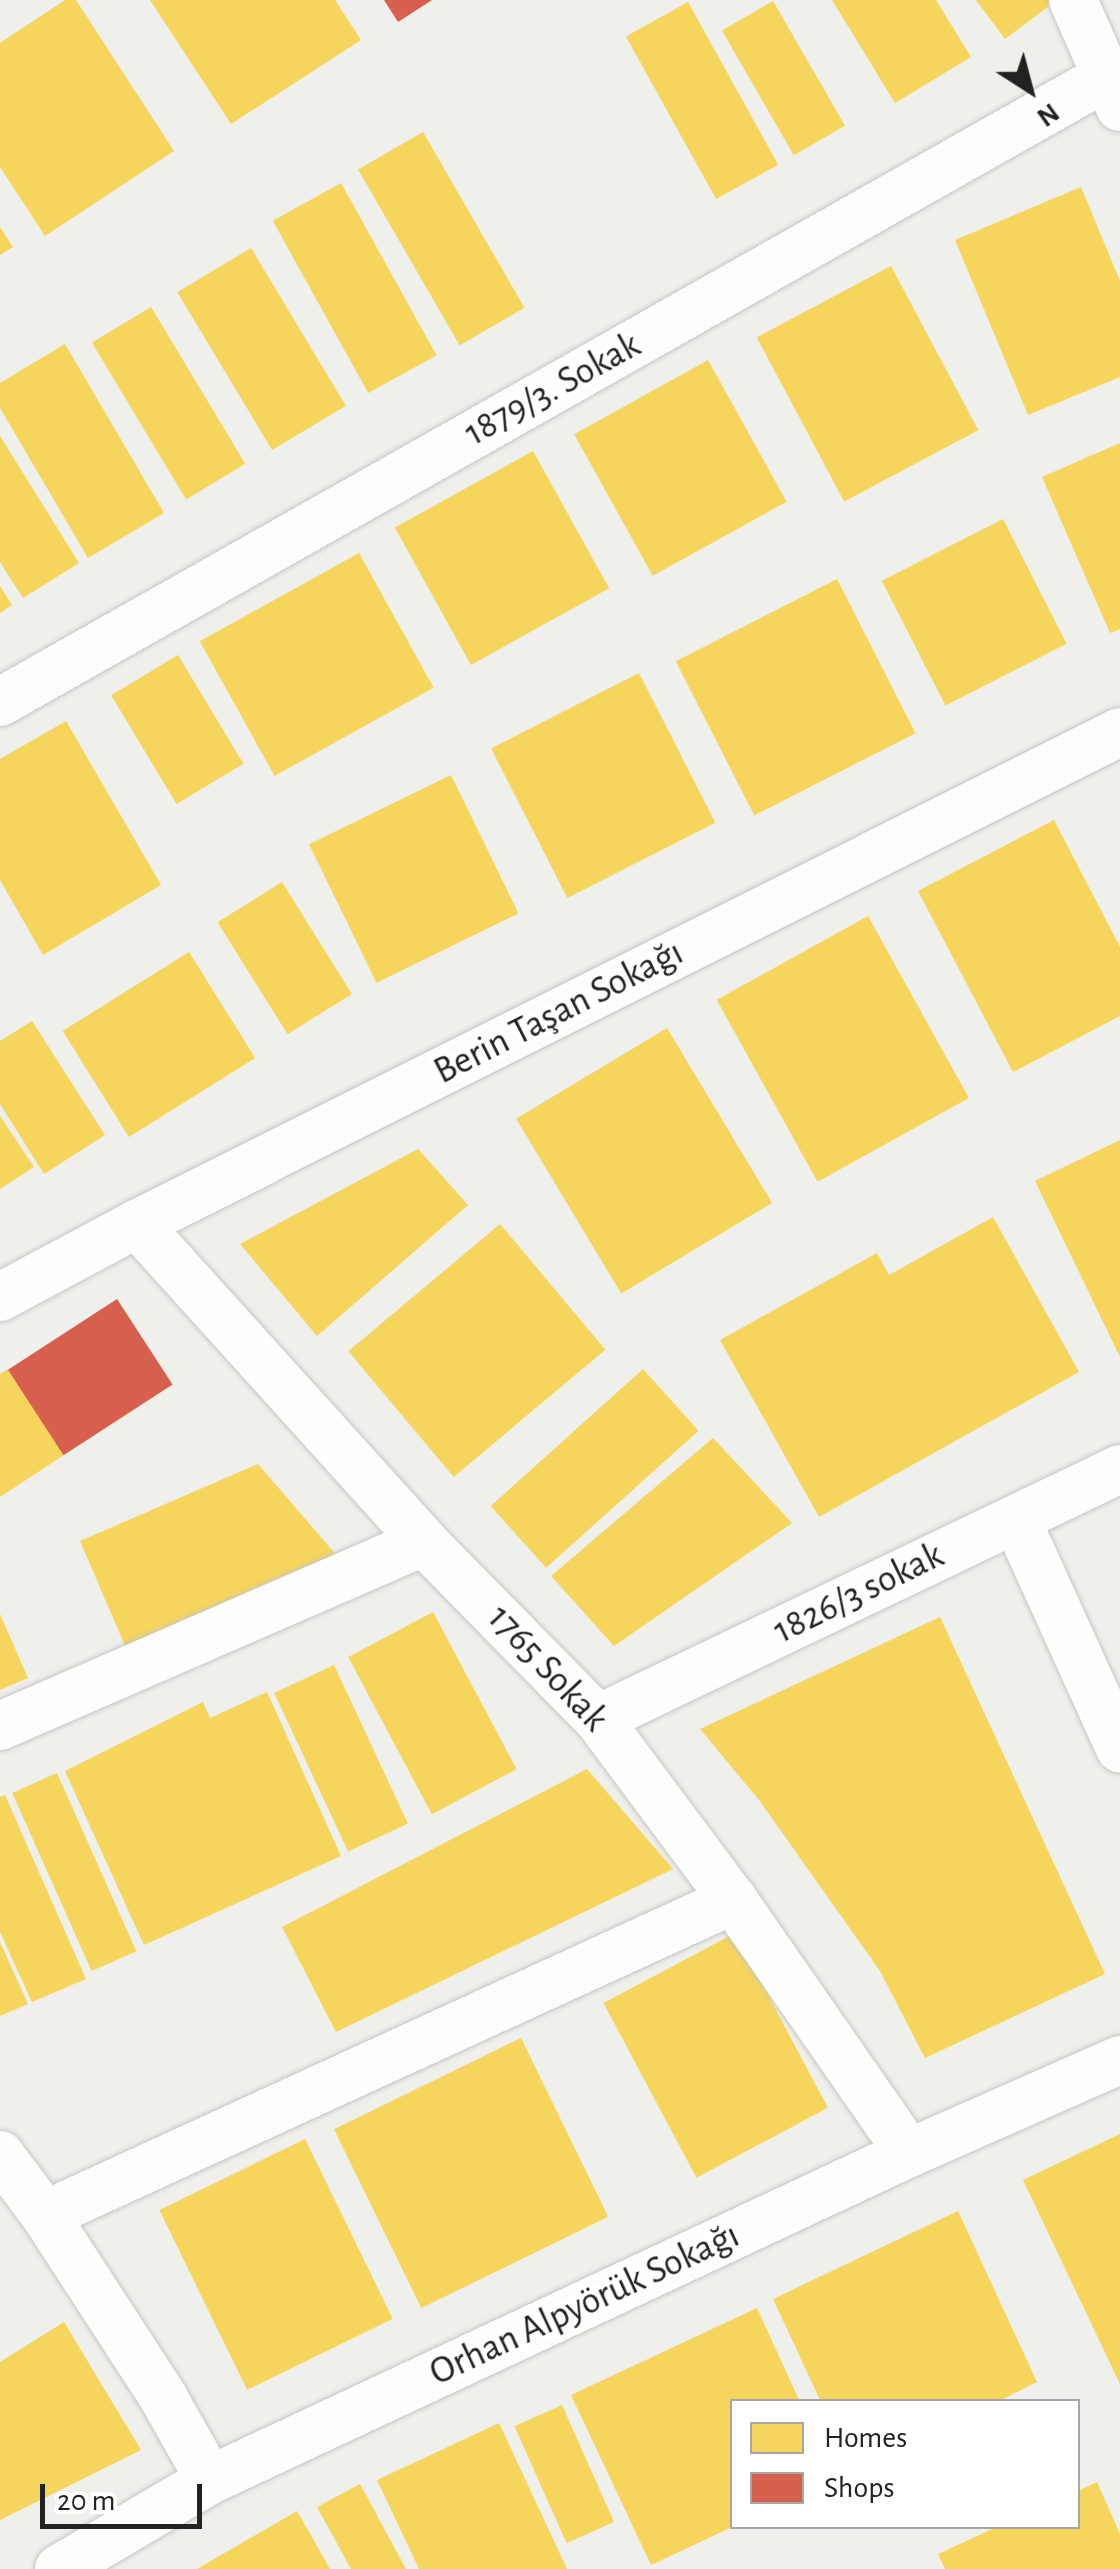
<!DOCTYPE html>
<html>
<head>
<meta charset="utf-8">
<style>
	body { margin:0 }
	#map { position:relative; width:1120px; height:2569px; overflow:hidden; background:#efefeb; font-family:"Alegreya Sans",sans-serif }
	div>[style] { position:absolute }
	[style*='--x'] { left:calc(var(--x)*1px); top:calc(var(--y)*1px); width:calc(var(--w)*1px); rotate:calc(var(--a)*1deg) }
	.homes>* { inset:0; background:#f6d55c; transform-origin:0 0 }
	.shops>* { inset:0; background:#d6604d; transform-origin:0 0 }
	.roads { filter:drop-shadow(0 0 2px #c5c5c3) drop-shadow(0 0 2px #c5c5c3) }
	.street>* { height:48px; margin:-24px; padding:0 24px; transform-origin:24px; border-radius:24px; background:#fdfdfc }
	span { translate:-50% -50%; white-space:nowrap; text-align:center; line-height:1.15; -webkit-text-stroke:10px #fff; paint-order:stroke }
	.street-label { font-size:38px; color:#222 }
	.legend { position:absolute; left:730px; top:2399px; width:350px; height:130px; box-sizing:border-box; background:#fff; border:2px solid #a7a7a7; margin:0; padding:12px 18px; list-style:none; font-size:30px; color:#222 }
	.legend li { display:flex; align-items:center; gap:20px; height:50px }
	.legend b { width:50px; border:2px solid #a7a7a7 }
	.north { position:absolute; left:980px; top:40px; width:100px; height:100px; -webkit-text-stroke:8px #fff; paint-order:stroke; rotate:144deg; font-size:28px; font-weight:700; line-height:40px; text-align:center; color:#222 }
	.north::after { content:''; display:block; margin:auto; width:35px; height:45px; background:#222; clip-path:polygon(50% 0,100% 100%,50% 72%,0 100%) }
	.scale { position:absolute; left:40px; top:2484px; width:162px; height:45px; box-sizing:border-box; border:5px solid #222; border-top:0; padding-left:12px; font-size:30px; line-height:35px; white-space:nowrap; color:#222; -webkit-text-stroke:8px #fff; paint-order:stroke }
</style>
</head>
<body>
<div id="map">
	<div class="homes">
		<i style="clip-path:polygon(65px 0,76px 0,174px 151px,45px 236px,0 167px,0 43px)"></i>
		<i style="clip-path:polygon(150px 0,335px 0,361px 40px,231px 124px)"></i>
		<i style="clip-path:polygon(832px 0,936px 0,971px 57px,895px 103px)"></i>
		<i style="clip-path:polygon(976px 0,1051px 0,1053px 3px,1005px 39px)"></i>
		<i style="left:773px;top:1px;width:144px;height:59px;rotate:60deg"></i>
		<i style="left:688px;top:2px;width:186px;height:71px;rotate:61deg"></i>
		<i style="left:423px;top:132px;width:203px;height:75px;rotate:60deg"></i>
		<i style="left:341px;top:183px;width:197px;height:78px;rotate:61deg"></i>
		<i style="clip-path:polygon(1081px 187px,1120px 281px,1120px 377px,1028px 415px,955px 240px)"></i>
		<i style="clip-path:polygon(0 227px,13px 247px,0 255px)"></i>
		<i style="left:251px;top:248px;width:184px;height:86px;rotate:59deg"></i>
		<i style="left:891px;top:266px;width:186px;height:152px;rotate:62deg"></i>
		<i style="left:151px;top:307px;width:183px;height:69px;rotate:59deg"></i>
		<i style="clip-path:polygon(65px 344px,164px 513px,88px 558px,0 408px,0 383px)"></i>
		<i style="left:708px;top:360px;width:162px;height:153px;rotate:61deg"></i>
		<i style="clip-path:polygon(0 436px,79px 563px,23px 598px,0 562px)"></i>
		<i style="clip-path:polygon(1120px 443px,1120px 629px,1110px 633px,1042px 477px)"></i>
		<i style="left:533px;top:451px;width:157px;height:158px;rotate:61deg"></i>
		<i style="left:1003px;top:519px;width:140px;height:136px;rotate:63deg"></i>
		<i style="left:359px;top:553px;width:154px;height:182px;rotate:61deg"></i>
		<i style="left:837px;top:579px;width:173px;height:181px;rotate:63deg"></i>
		<i style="clip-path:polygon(0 586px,12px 605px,0 613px)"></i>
		<i style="left:178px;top:655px;width:127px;height:78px;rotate:59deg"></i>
		<i style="left:639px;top:673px;width:168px;height:166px;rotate:63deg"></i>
		<i style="clip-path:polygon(66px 721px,161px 885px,43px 955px,0 880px,0 759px)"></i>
		<i style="left:451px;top:775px;width:154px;height:158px;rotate:64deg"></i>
		<i style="clip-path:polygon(1054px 820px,1120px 947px,1120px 1016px,1013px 1072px,918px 891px)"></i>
		<i style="left:282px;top:882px;width:132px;height:76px;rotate:58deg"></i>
		<i style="left:868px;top:916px;width:208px;height:173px;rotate:61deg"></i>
		<i style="left:189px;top:952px;width:125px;height:149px;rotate:58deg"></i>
		<i style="clip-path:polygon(32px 1021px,105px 1135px,44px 1174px,0 1104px,0 1041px)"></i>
		<i style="left:667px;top:1028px;width:204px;height:176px;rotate:59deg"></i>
		<i style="clip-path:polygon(0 1116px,34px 1167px,0 1189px)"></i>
		<i style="clip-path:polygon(1120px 1140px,1120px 1357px,1035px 1181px)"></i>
		<i style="clip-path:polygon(418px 1149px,468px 1205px,317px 1336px,240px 1244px)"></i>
		<i style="clip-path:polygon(993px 1217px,1079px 1372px,819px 1517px,720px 1340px,877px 1253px,889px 1275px)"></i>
		<i style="left:500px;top:1224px;width:164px;height:198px;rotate:50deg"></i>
		<i style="clip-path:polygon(8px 1369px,64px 1455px,0 1497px,0 1374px)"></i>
		<i style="left:643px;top:1369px;width:83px;height:205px;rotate:48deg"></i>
		<i style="clip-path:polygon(713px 1438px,792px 1523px,614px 1646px,551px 1576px)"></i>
		<i style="clip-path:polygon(258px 1464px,338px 1557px,126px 1648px,80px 1541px)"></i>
		<i style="left:433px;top:1612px;width:178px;height:96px;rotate:62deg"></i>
		<i style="clip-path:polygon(0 1614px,28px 1678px,0 1690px)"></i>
		<i style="clip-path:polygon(940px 1617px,1105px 1974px,925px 2058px,880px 1971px,759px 1800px,700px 1729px)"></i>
		<i style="left:334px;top:1665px;width:175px;height:66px;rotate:65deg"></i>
		<i style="clip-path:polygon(267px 1692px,341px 1856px,144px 1945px,65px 1771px,203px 1702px,210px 1718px)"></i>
		<i style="clip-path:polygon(587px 1769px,673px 1869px,336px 2032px,282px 1927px)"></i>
		<i style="left:57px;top:1773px;width:195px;height:49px;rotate:66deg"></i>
		<i style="clip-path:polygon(5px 1795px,86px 1979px,32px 2002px,0 1932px,0 1797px)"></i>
		<i style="left:735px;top:1933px;width:198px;height:149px;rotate:62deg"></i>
		<i style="clip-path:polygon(0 1942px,28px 2004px,0 2016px)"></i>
		<i style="left:521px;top:2038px;width:199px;height:208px;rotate:64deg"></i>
		<i style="clip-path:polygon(1120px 2134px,1120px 2384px,1023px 2180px)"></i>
		<i style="left:305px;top:2139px;width:200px;height:162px;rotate:64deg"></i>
		<i style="clip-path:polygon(958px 2211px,1037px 2382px,997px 2402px,821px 2402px,773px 2299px)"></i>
		<i style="clip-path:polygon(757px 2308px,800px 2402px,732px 2402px,732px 2527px,651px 2565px,571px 2395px)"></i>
		<i style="clip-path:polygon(64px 2322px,141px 2450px,0 2520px,0 2362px)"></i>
		<i style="left:562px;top:2405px;width:128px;height:52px;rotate:66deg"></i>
		<i style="clip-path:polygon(499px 2423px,567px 2569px,419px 2569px,377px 2480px)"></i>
		<i style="clip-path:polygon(1097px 2482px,1120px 2534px,1120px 2569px,945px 2569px,938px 2554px,999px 2526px,1078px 2526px,1078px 2491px)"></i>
		<i style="clip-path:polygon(360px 2484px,406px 2569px,351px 2569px,317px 2507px)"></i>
		<i style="clip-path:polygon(297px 2511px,330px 2569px,197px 2569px)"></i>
	</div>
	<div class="shops">
		<i style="clip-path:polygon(384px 0,432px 0,398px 22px)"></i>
		<i style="left:117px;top:1299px;width:102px;height:130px;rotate:57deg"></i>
	</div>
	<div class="roads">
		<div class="street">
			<i style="--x:1073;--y:0;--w:117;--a:66.3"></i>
			<i style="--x:0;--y:702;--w:1270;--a:-29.47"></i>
			<i style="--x:137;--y:1224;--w:428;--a:47.9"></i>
			<i style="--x:424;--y:1542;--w:248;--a:45.5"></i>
			<i style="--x:598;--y:1719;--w:226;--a:53.3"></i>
			<i style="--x:733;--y:1900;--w:308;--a:55.2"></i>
			<i style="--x:0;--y:1297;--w:155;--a:-28.1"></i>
			<i style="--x:137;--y:1224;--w:1099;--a:-26.59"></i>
			<i style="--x:1016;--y:1519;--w:252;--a:65.6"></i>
			<i style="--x:598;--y:1719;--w:579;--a:-25.59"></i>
			<i style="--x:0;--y:1726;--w:462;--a:-23.5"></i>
			<i style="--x:0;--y:2155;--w:75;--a:53.1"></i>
			<i style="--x:45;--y:2215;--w:217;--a:57"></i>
			<i style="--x:163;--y:2397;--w:95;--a:60.5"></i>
			<i style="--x:45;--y:2215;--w:757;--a:-24.6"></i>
			<i style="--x:59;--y:2569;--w:175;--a:-30.5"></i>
			<i style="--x:210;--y:2480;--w:772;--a:-25.07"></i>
			<i style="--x:909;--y:2153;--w:231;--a:-23.8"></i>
		</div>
	</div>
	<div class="street-label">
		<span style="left:553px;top:390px;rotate:-29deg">1879/3. Sokak</span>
		<span style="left:559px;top:1013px;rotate:-27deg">Berin Taşan Sokağı</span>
		<span style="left:859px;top:1594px;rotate:-26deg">1826/3 sokak</span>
		<span style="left:547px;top:1669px;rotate:47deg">1765 Sokak</span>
		<span style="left:585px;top:2305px;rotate:-25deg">Orhan Alpyörük Sokağı</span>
	</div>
	<ul class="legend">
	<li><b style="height:28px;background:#f6d55c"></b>Homes</li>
	<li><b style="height:28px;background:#d6604d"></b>Shops</li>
	</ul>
	<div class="north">N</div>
	<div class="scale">20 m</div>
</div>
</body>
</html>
